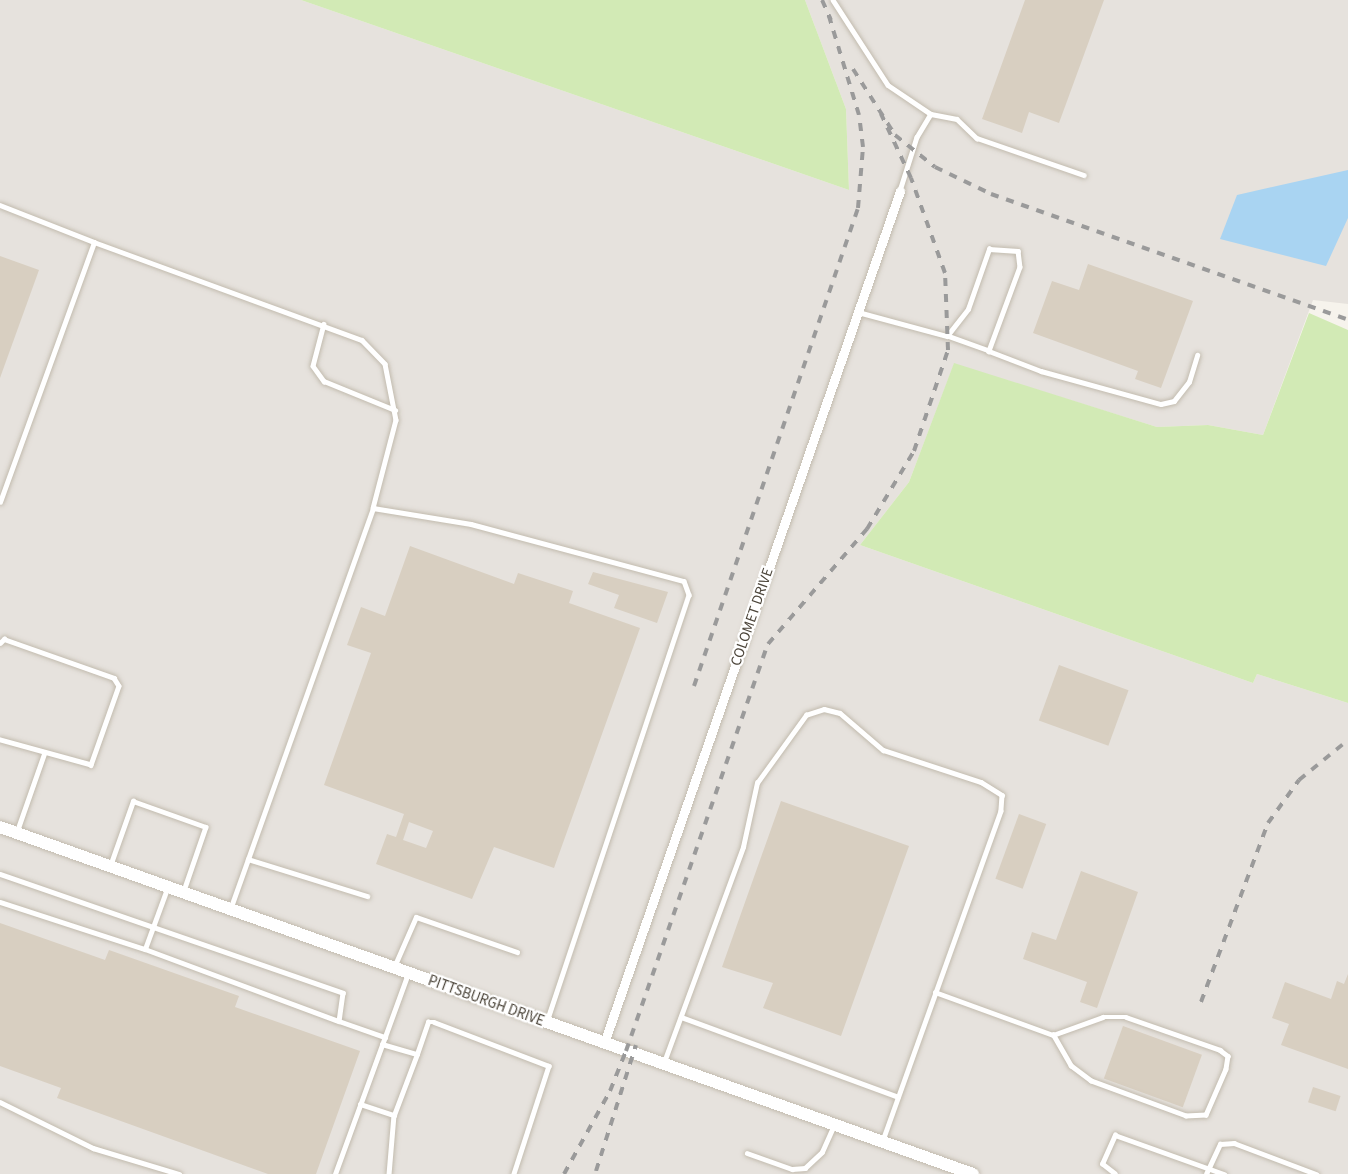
<!DOCTYPE html>
<html>
<head>
<meta charset="utf-8">
<style>
	body { margin:0 }
	#map { position:relative; width:1348px; height:1174px; overflow:hidden; background:#f6f3ec; font-family:"Source Sans 3",sans-serif }
	div>[style] { position:absolute }
	[style*='--x'] { left:calc(var(--x)*1px); top:calc(var(--y)*1px); width:calc(var(--w)*1px); rotate:calc(var(--a)*1deg) }
	.industrial>* { inset:0; background:#e6e2dd }
	.green>* { inset:0; background:#d2eab5 }
	.water>* { inset:0; background:#a9d4f2 }
	.building>* { inset:0; background:#d8cfc1; transform-origin:0 0 }
	.roads { filter:drop-shadow(0 0 2px #c2bbae) drop-shadow(0 0 2px #c2bbae) }
	.service>* { height:4.5px; margin:-2.25px; padding:0 2.25px; transform-origin:2.25px; border-radius:2.25px; background:#fff }
	.minor>* { height:9px; margin:-4.5px; padding:0 4.5px; transform-origin:4.5px; border-radius:4.5px; background:#fff }
	.tertiary>* { height:12px; margin:-6px; padding:0 6px; transform-origin:6px; border-radius:6px; background:#fff }
	.rail>* { height:4px; margin-top:-2px; transform-origin:0; background:repeating-linear-gradient(90deg,#9a9a9a 0 8px,transparent 0 16px) }
	span { translate:-50% -50%; white-space:nowrap; text-align:center; line-height:1.15; -webkit-text-stroke:4.5px #fff; paint-order:stroke }
	.street-label { font-size:15px; color:#4b4439 }
</style>
</head>
<body>
<div id="map">
	<div class="industrial">
		<i style="clip-path:polygon(0 0,301px 0,849px 190px,846px 109px,805px 0,1348px 0,1348px 304px,1313px 300px,1263px 435px,1208px 425px,1157px 427px,954px 364px,909px 482px,860px 545px,1253px 683px,1257px 674px,1348px 703px,1348px 1174px,0 1174px)"></i>
	</div>
	<div class="green">
		<i style="clip-path:polygon(301px 0,805px 0,846px 109px,849px 190px)"></i>
		<i style="clip-path:polygon(1309px 313px,1348px 330px,1348px 703px,1257px 674px,1253px 683px,860px 545px,909px 482px,954px 363px,1157px 427px,1208px 425px,1263px 435px)"></i>
	</div>
	<div class="water">
		<i style="clip-path:polygon(1348px 170px,1348px 218px,1326px 266px,1220px 239px,1237px 195px)"></i>
	</div>
	<div class="building">
		<i style="clip-path:polygon(1025px 0,1104px 0,1059px 123px,1029px 112px,1022px 133px,982px 119px)"></i>
		<i style="clip-path:polygon(0 256px,39px 270px,0 378px)"></i>
		<i style="clip-path:polygon(1088px 264px,1193px 301px,1161px 388px,1135px 379px,1138px 371px,1033px 333px,1052px 281px,1079px 290px)"></i>
		<i style="clip-path:polygon(evenodd,410px 546px,514px 584px,518px 573px,573px 591px,569px 603px,640px 628px,554px 868px,494px 847px,472px 899px,376px 864px,387px 834px,396px 837px,404px 814px,324px 785px,371px 653px,347px 645px,361px 607px,385px 616px,410px 546px,409px 822px,433px 831px,426px 848px,403px 840px,409px 822px)"></i>
		<i style="clip-path:polygon(593px 572px,668px 592px,657px 623px,614px 608px,619px 595px,588px 584px)"></i>
		<i style="left:1059px;top:665px;width:74px;height:59px;rotate:20deg"></i>
		<i style="clip-path:polygon(781px 801px,909px 846px,841px 1036px,763px 1008px,773px 983px,722px 967px)"></i>
		<i style="left:1019px;top:814px;width:29px;height:69px;rotate:20deg"></i>
		<i style="clip-path:polygon(1081px 871px,1138px 892px,1097px 1008px,1080px 1002px,1087px 982px,1023px 959px,1032px 932px,1056px 940px)"></i>
		<i style="clip-path:polygon(0 923px,105px 960px,109px 950px,239px 996px,235px 1007px,360px 1051px,316px 1174px,268px 1174px,57px 1098px,61px 1088px,0 1066px)"></i>
		<i style="clip-path:polygon(1348px 974px,1348px 1069px,1281px 1045px,1289px 1024px,1272px 1018px,1285px 982px,1331px 999px,1337px 981px,1344px 984px)"></i>
		<i style="left:1123px;top:1026px;width:84px;height:56px;rotate:20deg"></i>
		<i style="left:1313px;top:1087px;width:29px;height:16px;rotate:18deg"></i>
	</div>
	<div class="roads">
		<div class="service">
			<i style="--x:833;--y:0;--w:101;--a:57.1"></i>
			<i style="--x:888;--y:85;--w:52;--a:34"></i>
			<i style="--x:931;--y:114;--w:27;--a:121"></i>
			<i style="--x:917;--y:137;--w:57;--a:107.5"></i>
			<i style="--x:931;--y:114;--w:26;--a:11"></i>
			<i style="--x:957;--y:119;--w:28;--a:44"></i>
			<i style="--x:977;--y:138;--w:113;--a:19.1"></i>
			<i style="--x:0;--y:205;--w:101;--a:21.5"></i>
			<i style="--x:858;--y:312;--w:92;--a:15.1"></i>
			<i style="--x:947;--y:336;--w:34;--a:-52"></i>
			<i style="--x:968;--y:309;--w:64;--a:-70.7"></i>
			<i style="--x:989;--y:249;--w:29;--a:4"></i>
			<i style="--x:1018;--y:251;--w:16;--a:83"></i>
			<i style="--x:1020;--y:267;--w:90;--a:110.3"></i>
			<i style="--x:989;--y:351;--w:45;--a:-160.3"></i>
			<i style="--x:324;--y:324;--w:43;--a:104.7"></i>
			<i style="--x:313;--y:366;--w:19;--a:54"></i>
			<i style="--x:324;--y:381;--w:77;--a:22.2"></i>
			<i style="--x:989;--y:351;--w:56;--a:21"></i>
			<i style="--x:1041;--y:371;--w:124;--a:15.4"></i>
			<i style="--x:1161;--y:404;--w:13;--a:-13"></i>
			<i style="--x:1174;--y:401;--w:24;--a:-52"></i>
			<i style="--x:1189;--y:382;--w:28;--a:-73"></i>
			<i style="--x:0;--y:502;--w:276;--a:-70.1"></i>
			<i style="--x:94;--y:242;--w:285;--a:20.1"></i>
			<i style="--x:362;--y:340;--w:33;--a:46"></i>
			<i style="--x:385;--y:364;--w:57;--a:78.9"></i>
			<i style="--x:396;--y:420;--w:91;--a:104.6"></i>
			<i style="--x:0;--y:643;--w:6;--a:-45"></i>
			<i style="--x:4;--y:639;--w:117;--a:19.5"></i>
			<i style="--x:114;--y:678;--w:9;--a:58"></i>
			<i style="--x:119;--y:686;--w:84;--a:109.5"></i>
			<i style="--x:91;--y:765;--w:94;--a:-164.6"></i>
			<i style="--x:17;--y:831;--w:82;--a:-70.7"></i>
			<i style="--x:248;--y:859;--w:125;--a:17.3"></i>
			<i style="--x:110;--y:866;--w:69;--a:-70.5"></i>
			<i style="--x:133;--y:801;--w:77;--a:19.6"></i>
			<i style="--x:206;--y:827;--w:68;--a:109"></i>
			<i style="--x:0;--y:874;--w:363;--a:19.1"></i>
			<i style="--x:343;--y:993;--w:28;--a:98"></i>
			<i style="--x:339;--y:1021;--w:49;--a:19.2"></i>
			<i style="--x:0;--y:902;--w:152;--a:18"></i>
			<i style="--x:145;--y:949;--w:207;--a:20.4"></i>
			<i style="--x:231;--y:907;--w:424;--a:-70.4"></i>
			<i style="--x:373;--y:508;--w:99;--a:9.3"></i>
			<i style="--x:471;--y:524;--w:220;--a:15"></i>
			<i style="--x:684;--y:581;--w:15;--a:70"></i>
			<i style="--x:689;--y:595;--w:448;--a:108.4"></i>
			<i style="--x:145;--y:949;--w:64;--a:-69.9"></i>
			<i style="--x:395;--y:965;--w:52;--a:-66.4"></i>
			<i style="--x:416;--y:917;--w:107;--a:19.1"></i>
			<i style="--x:935;--y:992;--w:126;--a:20"></i>
			<i style="--x:1053;--y:1035;--w:53;--a:-19.8"></i>
			<i style="--x:1103;--y:1017;--w:23;--a:0"></i>
			<i style="--x:1126;--y:1017;--w:100;--a:19.3"></i>
			<i style="--x:1220;--y:1050;--w:10;--a:37"></i>
			<i style="--x:1228;--y:1056;--w:13;--a:99"></i>
			<i style="--x:1226;--y:1069;--w:50;--a:113.5"></i>
			<i style="--x:1206;--y:1115;--w:20;--a:177"></i>
			<i style="--x:1186;--y:1116;--w:101;--a:-159.8"></i>
			<i style="--x:1091;--y:1081;--w:25;--a:-143"></i>
			<i style="--x:1071;--y:1066;--w:36;--a:-120"></i>
			<i style="--x:681;--y:1017;--w:231;--a:20.2"></i>
			<i style="--x:382;--y:1044;--w:36;--a:16"></i>
			<i style="--x:417;--y:1054;--w:34;--a:-71"></i>
			<i style="--x:428;--y:1022;--w:6;--a:0"></i>
			<i style="--x:434;--y:1022;--w:123;--a:20.9"></i>
			<i style="--x:549;--y:1066;--w:114;--a:108"></i>
			<i style="--x:664;--y:1062;--w:229;--a:-69.8"></i>
			<i style="--x:743;--y:847;--w:66;--a:-77.7"></i>
			<i style="--x:757;--y:783;--w:84;--a:-54.2"></i>
			<i style="--x:806;--y:715;--w:19;--a:-18"></i>
			<i style="--x:824;--y:709;--w:16;--a:14"></i>
			<i style="--x:840;--y:713;--w:57;--a:40.7"></i>
			<i style="--x:883;--y:750;--w:103;--a:18.1"></i>
			<i style="--x:981;--y:782;--w:25;--a:32"></i>
			<i style="--x:1002;--y:795;--w:16;--a:94"></i>
			<i style="--x:1001;--y:811;--w:350;--a:109.7"></i>
			<i style="--x:0;--y:1102;--w:104;--a:26.3"></i>
			<i style="--x:93;--y:1148;--w:90;--a:16.8"></i>
			<i style="--x:360;--y:1104;--w:36;--a:18"></i>
			<i style="--x:394;--y:1115;--w:59;--a:94.8"></i>
			<i style="--x:394;--y:1115;--w:65;--a:-69.3"></i>
			<i style="--x:747;--y:1153;--w:48;--a:19.6"></i>
			<i style="--x:792;--y:1169;--w:13;--a:-4"></i>
			<i style="--x:805;--y:1168;--w:23;--a:-43"></i>
			<i style="--x:822;--y:1152;--w:30;--a:-66"></i>
			<i style="--x:335;--y:1174;--w:214;--a:-70"></i>
			<i style="--x:1115;--y:1174;--w:16;--a:-142"></i>
			<i style="--x:1102;--y:1164;--w:32;--a:-66"></i>
			<i style="--x:1115;--y:1135;--w:116;--a:19.7"></i>
			<i style="--x:1206;--y:1174;--w:33;--a:-65"></i>
			<i style="--x:1220;--y:1144;--w:14;--a:-4"></i>
			<i style="--x:1234;--y:1143;--w:88;--a:20.7"></i>
		</div>
		<div class="minor">
			<i style="--x:604;--y:1043;--w:902;--a:-70.84"></i>
		</div>
		<div class="tertiary">
			<i style="--x:0;--y:827;--w:1033;--a:19.63"></i>
		</div>
	</div>
	<div class="rail">
		<i style="--x:822;--y:0;--w:22;--a:66"></i>
		<i style="--x:853;--y:69;--w:78;--a:57.5"></i>
		<i style="--x:895;--y:135;--w:51;--a:38.7"></i>
		<i style="--x:935;--y:167;--w:62;--a:25.7"></i>
		<i style="--x:991;--y:194;--w:379;--a:19.4"></i>
		<i style="--x:694;--y:686;--w:505;--a:-71.06"></i>
		<i style="--x:858;--y:208;--w:61;--a:-85.3"></i>
		<i style="--x:863;--y:147;--w:32;--a:-97"></i>
		<i style="--x:859;--y:115;--w:107;--a:-106.9"></i>
		<i style="--x:1201;--y:1002;--w:191;--a:-69.5"></i>
		<i style="--x:1268;--y:823;--w:53;--a:-54.2"></i>
		<i style="--x:1299;--y:780;--w:63;--a:-39.2"></i>
		<i style="--x:596;--y:1171;--w:132;--a:-72.4"></i>
		<i style="--x:564;--y:1174;--w:95;--a:-61"></i>
		<i style="--x:610;--y:1091;--w:43;--a:-68.2"></i>
		<i style="--x:626;--y:1051;--w:431;--a:-70.8"></i>
		<i style="--x:768;--y:644;--w:152;--a:-49.3"></i>
		<i style="--x:867;--y:529;--w:91;--a:-58.9"></i>
		<i style="--x:914;--y:451;--w:107;--a:-71.4"></i>
		<i style="--x:948;--y:350;--w:77;--a:-92.2"></i>
		<i style="--x:945;--y:273;--w:101;--a:-109.7"></i>
		<i style="--x:911;--y:178;--w:71;--a:-115.1"></i>
	</div>
	<div class="street-label">
		<span style="left:752px;top:617px;rotate:-71deg">COLOMET DRIVE</span>
		<span style="left:486px;top:1001px;rotate:20deg">PITTSBURGH DRIVE</span>
	</div>
</div>
</body>
</html>
